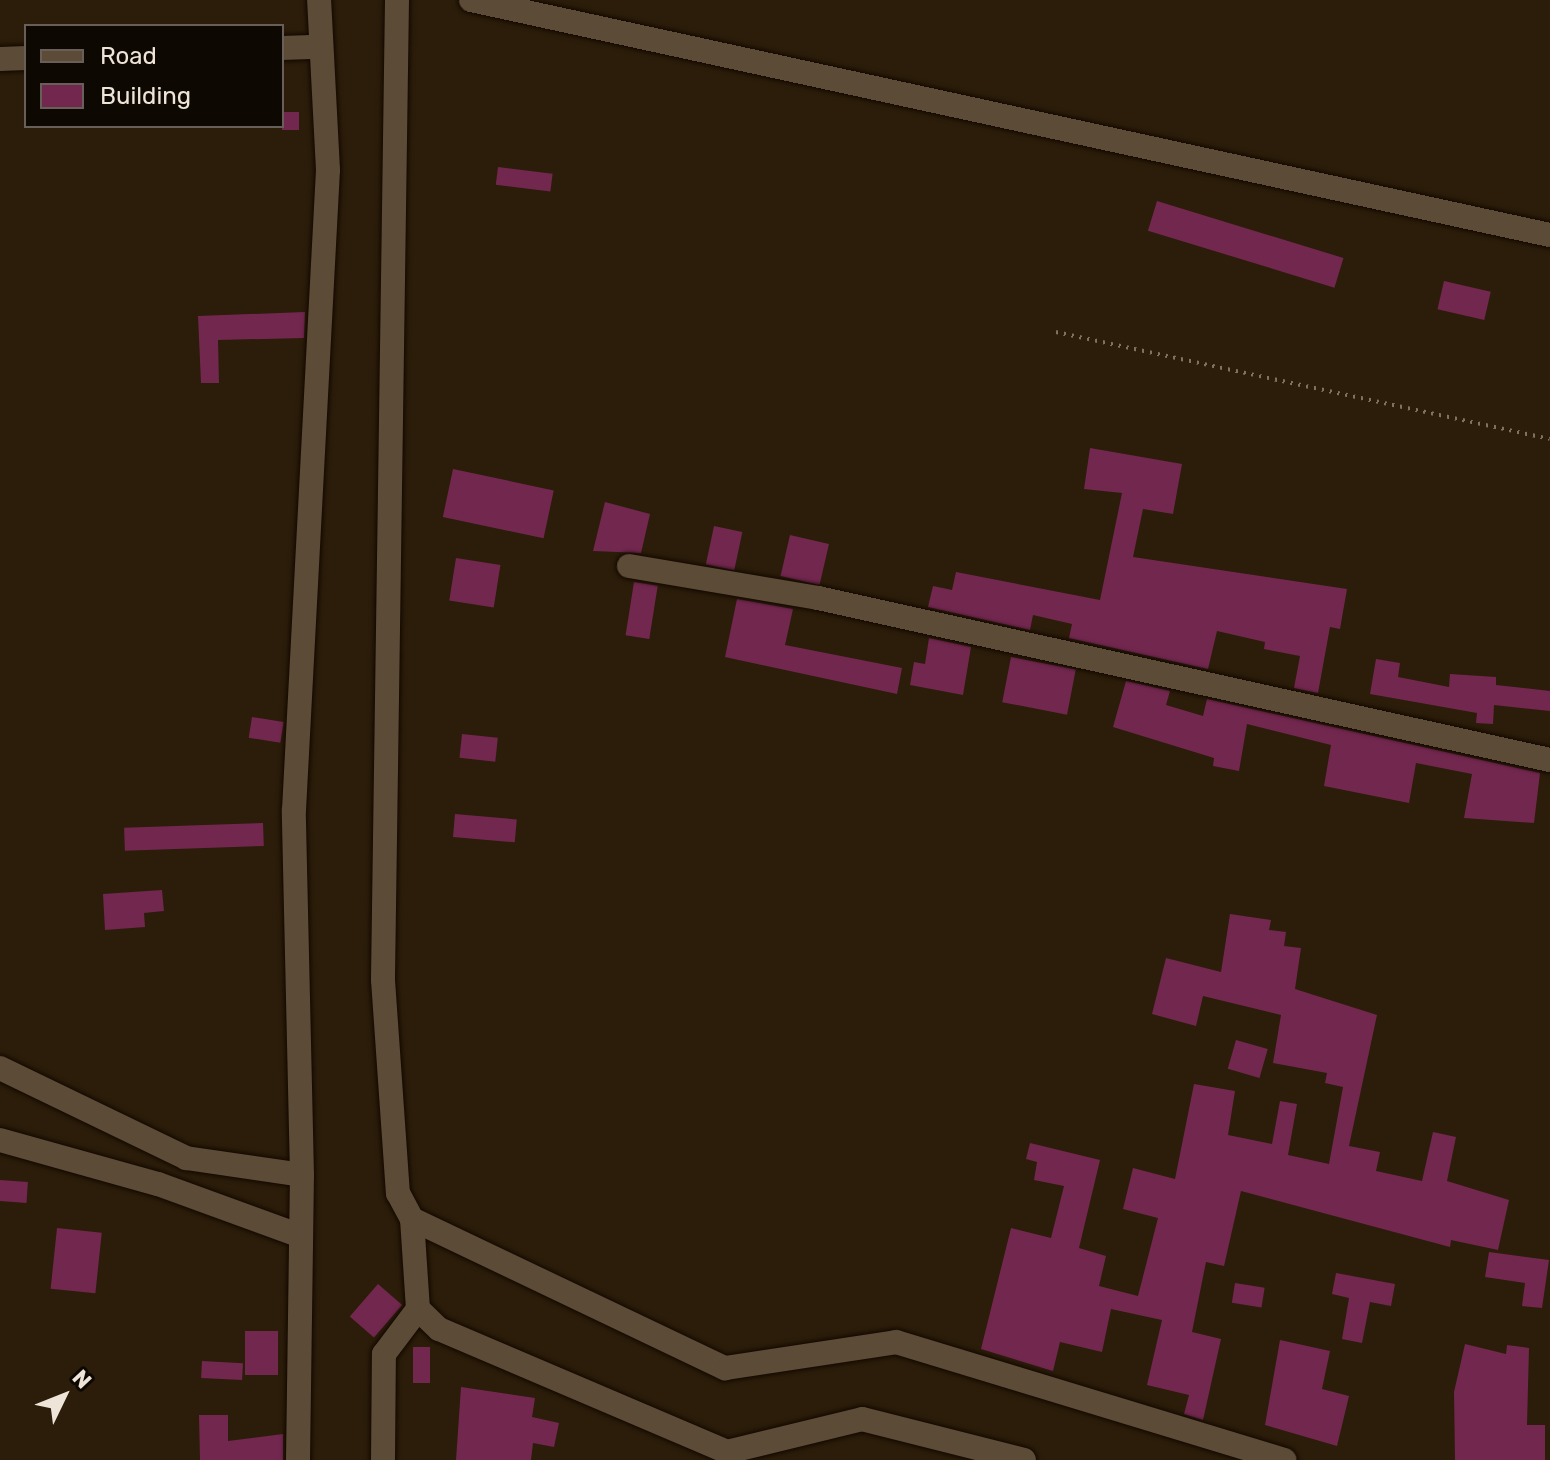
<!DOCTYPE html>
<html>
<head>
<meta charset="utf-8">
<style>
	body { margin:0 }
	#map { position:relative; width:1550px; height:1460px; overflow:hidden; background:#2b1d09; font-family:Rubik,sans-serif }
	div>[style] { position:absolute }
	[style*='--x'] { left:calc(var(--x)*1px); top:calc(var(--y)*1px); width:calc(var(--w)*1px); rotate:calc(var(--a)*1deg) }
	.building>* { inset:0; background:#72274f; transform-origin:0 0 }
	.path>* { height:4px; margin-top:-2px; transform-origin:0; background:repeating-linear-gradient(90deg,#7e7261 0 2px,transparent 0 8px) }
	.roads { filter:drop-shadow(0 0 2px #130700) drop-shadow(0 0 2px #130700) }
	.minor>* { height:24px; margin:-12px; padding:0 12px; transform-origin:12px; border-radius:12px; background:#5c4c37 }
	span { translate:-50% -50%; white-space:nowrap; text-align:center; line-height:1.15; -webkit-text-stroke:6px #0e0803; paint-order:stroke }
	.legend { position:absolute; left:24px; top:24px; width:260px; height:104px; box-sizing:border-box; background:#0e0803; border:2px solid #686058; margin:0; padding:10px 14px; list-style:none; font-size:24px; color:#eee4d8 }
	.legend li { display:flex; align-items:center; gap:16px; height:40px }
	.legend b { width:40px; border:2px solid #686058 }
	.north { position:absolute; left:24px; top:1356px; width:80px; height:80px; -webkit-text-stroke:6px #0e0803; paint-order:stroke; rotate:47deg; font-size:22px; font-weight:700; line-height:32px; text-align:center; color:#eee4d8 }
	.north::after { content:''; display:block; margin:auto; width:28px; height:36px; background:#eee4d8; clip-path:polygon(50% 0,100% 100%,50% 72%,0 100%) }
</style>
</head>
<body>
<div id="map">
	<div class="building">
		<i style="left:282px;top:112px;width:17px;height:18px"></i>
		<i style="left:498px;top:167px;width:55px;height:18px;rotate:7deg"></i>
		<i style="left:1157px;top:201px;width:195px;height:31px;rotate:17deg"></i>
		<i style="left:1444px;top:281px;width:48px;height:29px;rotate:13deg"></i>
		<i style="clip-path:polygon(305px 312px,304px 338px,218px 340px,219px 383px,201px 383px,198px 316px)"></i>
		<i style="clip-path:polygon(1090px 448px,1182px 464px,1173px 514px,1143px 509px,1133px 557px,1347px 589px,1340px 629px,1330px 627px,1318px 693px,1294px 688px,1300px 656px,1264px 649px,1265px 642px,1217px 631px,1208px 669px,1069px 638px,1072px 624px,1033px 615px,1030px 630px,928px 607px,933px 586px,952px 590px,956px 572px,1100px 600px,1122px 493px,1084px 489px)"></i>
		<i style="left:453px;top:469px;width:103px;height:49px;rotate:12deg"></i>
		<i style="clip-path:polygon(605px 502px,650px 514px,641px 553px,593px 551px)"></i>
		<i style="left:714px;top:526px;width:29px;height:39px;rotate:12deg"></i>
		<i style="left:790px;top:535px;width:40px;height:42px;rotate:13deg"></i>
		<i style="left:456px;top:558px;width:45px;height:43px;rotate:9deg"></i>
		<i style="left:634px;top:582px;width:24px;height:54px;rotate:9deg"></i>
		<i style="clip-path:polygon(737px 599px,793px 609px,785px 645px,902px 668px,897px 694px,725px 657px)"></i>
		<i style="clip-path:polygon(929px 638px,971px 647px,963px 695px,910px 685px,914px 662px,925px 664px)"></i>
		<i style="left:1011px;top:657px;width:66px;height:46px;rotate:11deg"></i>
		<i style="clip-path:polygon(1376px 659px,1400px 663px,1398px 677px,1449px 687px,1450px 674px,1496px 677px,1496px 685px,1550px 691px,1550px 711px,1494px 705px,1493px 724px,1476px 723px,1477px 713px,1370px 694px)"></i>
		<i style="clip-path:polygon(1126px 681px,1170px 691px,1166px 705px,1203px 716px,1207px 699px,1540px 773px,1534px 823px,1464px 818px,1472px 774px,1416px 763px,1409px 803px,1324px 786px,1331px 745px,1247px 724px,1239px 771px,1213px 766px,1214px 758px,1113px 727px)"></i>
		<i style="left:252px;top:717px;width:32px;height:21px;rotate:9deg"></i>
		<i style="left:462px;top:734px;width:36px;height:24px;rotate:6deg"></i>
		<i style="left:455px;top:814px;width:62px;height:23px;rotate:5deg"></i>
		<i style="left:263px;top:823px;width:23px;height:139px;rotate:88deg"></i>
		<i style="clip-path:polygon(162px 890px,164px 911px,144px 913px,145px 927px,105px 930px,103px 894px)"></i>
		<i style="clip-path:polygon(1230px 914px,1271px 920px,1269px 930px,1286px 932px,1284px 946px,1301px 948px,1295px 989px,1377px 1015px,1349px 1146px,1380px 1152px,1376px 1171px,1422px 1181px,1433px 1132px,1456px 1137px,1447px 1181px,1509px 1200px,1498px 1250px,1451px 1240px,1450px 1247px,1241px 1191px,1224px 1266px,1206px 1262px,1192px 1332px,1221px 1339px,1203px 1420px,1184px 1414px,1189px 1395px,1147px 1385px,1162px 1320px,1111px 1309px,1102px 1352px,1060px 1342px,1053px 1371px,981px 1349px,1011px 1228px,1051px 1238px,1064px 1186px,1034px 1180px,1037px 1162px,1026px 1159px,1030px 1143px,1100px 1160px,1079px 1248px,1106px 1256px,1099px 1286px,1138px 1296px,1158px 1218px,1123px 1209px,1133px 1168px,1175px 1179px,1194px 1084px,1235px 1091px,1228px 1135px,1272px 1144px,1280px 1101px,1297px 1104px,1288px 1155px,1329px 1164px,1343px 1087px,1325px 1083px,1327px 1073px,1273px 1063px,1281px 1015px,1203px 996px,1196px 1026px,1152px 1014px,1166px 958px,1221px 972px)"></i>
		<i style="left:1236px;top:1040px;width:33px;height:30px;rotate:16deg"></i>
		<i style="left:0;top:1180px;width:28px;height:21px;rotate:4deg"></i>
		<i style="left:57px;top:1228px;width:45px;height:61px;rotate:6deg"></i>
		<i style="clip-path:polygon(1489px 1252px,1549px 1260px,1542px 1308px,1522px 1306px,1525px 1283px,1485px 1277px)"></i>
		<i style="clip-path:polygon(1336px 1273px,1395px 1284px,1391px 1306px,1370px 1302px,1362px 1343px,1342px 1339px,1349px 1298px,1332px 1294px)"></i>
		<i style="left:1235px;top:1283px;width:30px;height:20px;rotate:9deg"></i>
		<i style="left:378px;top:1284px;width:32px;height:43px;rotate:41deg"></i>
		<i style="left:245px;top:1331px;width:33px;height:44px"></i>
		<i style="clip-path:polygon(1280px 1340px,1330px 1351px,1322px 1389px,1349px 1396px,1337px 1446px,1265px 1425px)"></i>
		<i style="clip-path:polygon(1465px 1344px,1506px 1354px,1507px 1345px,1529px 1348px,1527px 1425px,1545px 1425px,1545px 1460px,1455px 1460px,1454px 1392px)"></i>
		<i style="left:413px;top:1347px;width:17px;height:36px"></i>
		<i style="left:202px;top:1361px;width:41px;height:17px;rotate:3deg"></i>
		<i style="clip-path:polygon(461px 1387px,535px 1398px,532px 1417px,559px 1423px,554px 1447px,533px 1443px,531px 1460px,456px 1460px)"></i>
		<i style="clip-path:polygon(199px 1415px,228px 1415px,228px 1441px,283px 1434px,283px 1460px,200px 1460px)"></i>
	</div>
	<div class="path">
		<i style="--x:1056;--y:332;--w:505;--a:12.22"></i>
	</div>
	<div class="roads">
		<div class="minor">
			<i style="--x:397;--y:0;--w:980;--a:90.82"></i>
			<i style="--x:383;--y:980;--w:214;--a:86"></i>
			<i style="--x:398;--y:1193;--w:30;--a:62"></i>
			<i style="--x:412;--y:1219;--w:90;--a:86.2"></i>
			<i style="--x:418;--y:1309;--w:29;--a:44"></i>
			<i style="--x:439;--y:1329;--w:313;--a:23.1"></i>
			<i style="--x:727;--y:1452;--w:139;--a:-13.7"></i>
			<i style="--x:862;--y:1419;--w:167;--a:14.2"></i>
			<i style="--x:471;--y:0;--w:1104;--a:12.29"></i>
			<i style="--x:282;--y:48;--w:36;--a:-2"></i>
			<i style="--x:0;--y:59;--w:26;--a:-2"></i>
			<i style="--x:629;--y:566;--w:192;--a:9.6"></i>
			<i style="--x:818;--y:598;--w:750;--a:12.48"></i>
			<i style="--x:0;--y:1068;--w:207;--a:25.8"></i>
			<i style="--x:186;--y:1158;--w:117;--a:8.3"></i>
			<i style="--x:0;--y:1140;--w:164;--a:15.6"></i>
			<i style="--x:158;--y:1184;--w:149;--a:20"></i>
			<i style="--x:412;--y:1219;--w:347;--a:25.5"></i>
			<i style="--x:725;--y:1368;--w:173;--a:-8.6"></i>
			<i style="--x:896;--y:1342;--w:406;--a:16.9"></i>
			<i style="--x:298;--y:1460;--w:285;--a:-89.2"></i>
			<i style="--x:302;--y:1175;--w:365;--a:-91.3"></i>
			<i style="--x:294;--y:810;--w:641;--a:-86.96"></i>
			<i style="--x:328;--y:170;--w:170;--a:-93"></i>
			<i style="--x:383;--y:1460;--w:106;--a:-89.5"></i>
			<i style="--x:384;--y:1354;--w:56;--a:-52.9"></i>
		</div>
	</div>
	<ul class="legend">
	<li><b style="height:10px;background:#5c4c37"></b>Road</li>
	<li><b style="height:22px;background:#72274f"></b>Building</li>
	</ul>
	<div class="north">N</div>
</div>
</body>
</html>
